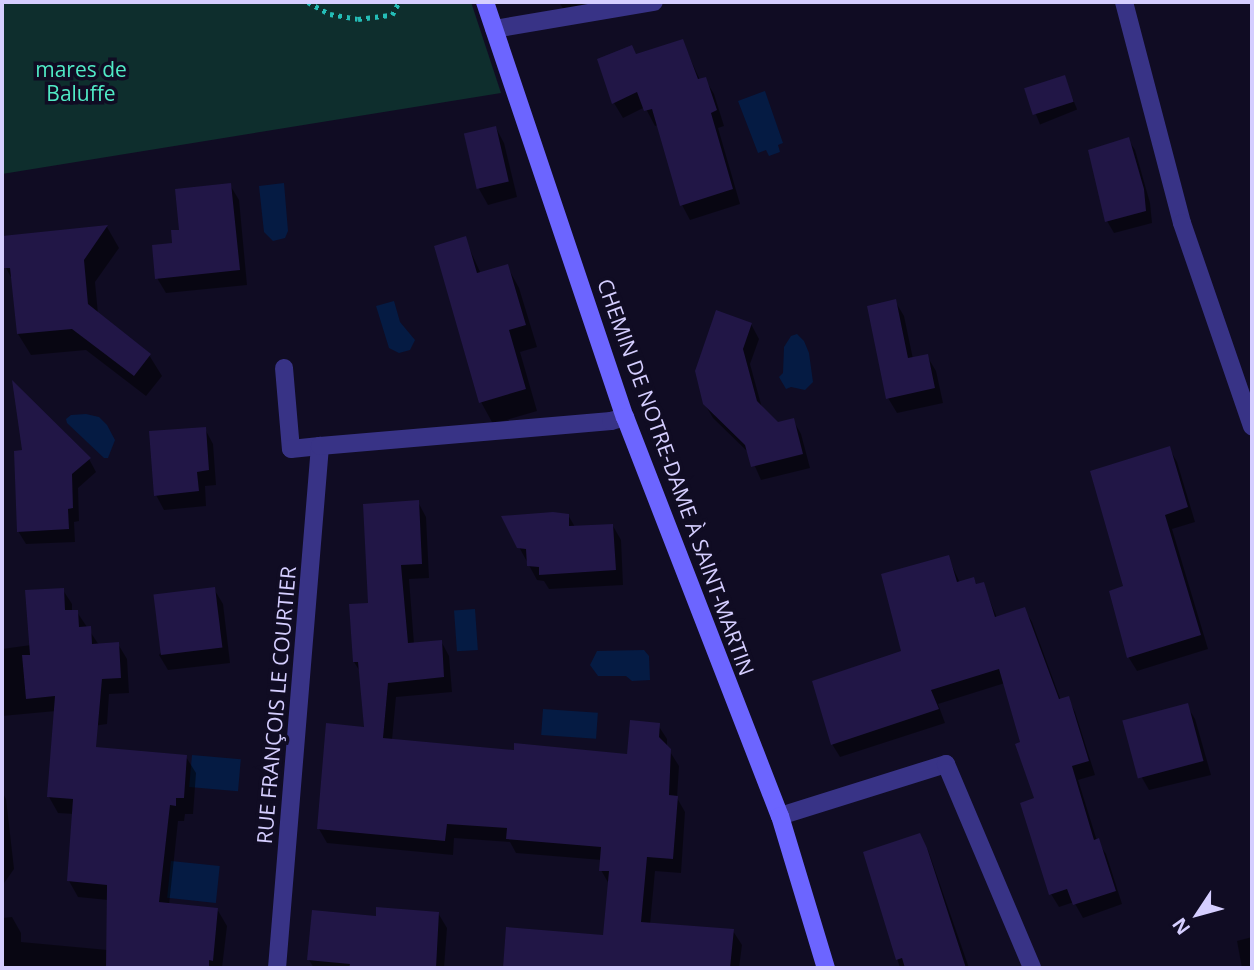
<!DOCTYPE html>
<html>
<head>
<meta charset="utf-8">
<style>
	body { margin:0 }
	#map { position:relative; width:1254px; height:970px; overflow:hidden; background:#100c23; font-family:"Open Sans",sans-serif }
	div>[style] { position:absolute }
	[style*='--x'] { left:calc(var(--x)*1px); top:calc(var(--y)*1px); width:calc(var(--w)*1px); rotate:calc(var(--a)*1deg) }
	.green>* { inset:0; background:#0e2e2d }
	.water>* { inset:0; background:#051b43; transform-origin:0 0 }
	.shadow>* { inset:0; background:#0007; transform-origin:0 0 }
	.building>* { inset:0; background:#211646; transform-origin:0 0 }
	.path>* { height:4.5px; margin-top:-2.25px; transform-origin:0; background:repeating-linear-gradient(90deg,#24bdb7 0 3.5px,transparent 0 8.5px) }
	.lane>* { height:18px; margin:-9px; padding:0 9px; transform-origin:9px; border-radius:9px; background:#383386 }
	.street>* { height:18px; margin:-9px; padding:0 9px; transform-origin:9px; border-radius:9px; background:#383386 }
	.secondary>* { height:18px; margin:-9px; padding:0 9px; transform-origin:9px; border-radius:9px; background:#6c65ff }
	span { translate:-50% -50%; white-space:nowrap; text-align:center; line-height:1.15; -webkit-text-stroke:7px #100c23; paint-order:stroke }
	.park-label { font-size:21px; color:#50e9c5 }
	.street-label { font-size:21px; color:#d5ceff }
	.frame { position:absolute; inset:0; border:4px solid #d5ceff; pointer-events:none }
	.north { position:absolute; left:1163px; top:879px; width:70px; height:70px; -webkit-text-stroke:5px #100c23; paint-order:stroke; rotate:234deg; font-size:19px; font-weight:700; line-height:28px; text-align:center; color:#d5ceff }
	.north::after { content:''; display:block; margin:auto; width:24px; height:32px; background:#d5ceff; clip-path:polygon(50% 0,100% 100%,50% 72%,0 100%) }
</style>
</head>
<body>
<div id="map">
	<div class="green">
		<i style="clip-path:polygon(2px 2px,471px 2px,501px 93px,2px 174px)"></i>
	</div>
	<div class="water">
		<i style="clip-path:polygon(765px 91px,783px 143px,778px 145px,780px 152px,769px 156px,766px 150px,758px 153px,738px 101px)"></i>
		<i style="clip-path:polygon(284px 183px,288px 231px,285px 238px,273px 241px,264px 232px,259px 186px)"></i>
		<i style="clip-path:polygon(394px 301px,400px 322px,415px 340px,410px 350px,399px 353px,389px 348px,376px 306px)"></i>
		<i style="clip-path:polygon(797px 334px,804px 341px,809px 353px,813px 382px,805px 390px,791px 387px,786px 389px,779px 377px,783px 373px,784px 347px,791px 336px)"></i>
		<i style="clip-path:polygon(86px 414px,99px 417px,107px 425px,115px 440px,108px 458px,104px 458px,67px 423px,66px 419px,71px 415px)"></i>
		<i style="left:475px;top:609px;width:41px;height:21px;rotate:86deg"></i>
		<i style="clip-path:polygon(644px 650px,649px 656px,650px 680px,632px 681px,626px 676px,598px 676px,590px 665px,597px 651px)"></i>
		<i style="left:543px;top:709px;width:55px;height:26px;rotate:4deg"></i>
		<i style="left:192px;top:755px;width:49px;height:32px;rotate:5deg"></i>
		<i style="left:171px;top:861px;width:49px;height:37px;rotate:6deg"></i>
	</div>
	<div class="shadow">
		<i style="clip-path:polygon(559px 2px,598px 2px,599px 5px,564px 10px)"></i>
		<i style="clip-path:polygon(682px 41px,700px 80px,705px 79px,714px 94px,724px 126px,718px 128px,740px 204px,690px 220px,682px 205px,658px 125px,655px 126px,645px 107px,623px 118px,614px 103px,600px 60px,636px 56px)"></i>
		<i style="left:1064px;top:77px;width:35px;height:40px;rotate:68deg"></i>
		<i style="clip-path:polygon(496px 128px,504px 143px,517px 197px,488px 205px,479px 189px)"></i>
		<i style="clip-path:polygon(1128px 139px,1135px 150px,1150px 203px,1152px 223px,1114px 233px,1107px 221px)"></i>
		<i style="clip-path:polygon(230px 185px,239px 200px,247px 285px,166px 293px,157px 278px,181px 231px)"></i>
		<i style="clip-path:polygon(107px 227px,119px 248px,95px 282px,98px 314px,149px 355px,162px 376px,146px 396px,86px 350px,31px 355px,18px 334px,13px 281px,6px 268px,3px 238px)"></i>
		<i style="clip-path:polygon(465px 239px,481px 274px,507px 266px,519px 288px,537px 347px,520px 352px,537px 411px,493px 424px,481px 402px)"></i>
		<i style="clip-path:polygon(895px 301px,904px 316px,913px 359px,927px 356px,936px 371px,943px 403px,897px 413px,888px 398px)"></i>
		<i style="clip-path:polygon(751px 324px,759px 339px,750px 364px,762px 408px,778px 424px,793px 420px,801px 434px,810px 468px,761px 480px,749px 453px,713px 418px,704px 403px)"></i>
		<i style="clip-path:polygon(205px 429px,213px 444px,216px 485px,205px 486px,206px 506px,164px 510px,156px 495px)"></i>
		<i style="clip-path:polygon(1169px 448px,1177px 462px,1195px 522px,1172px 529px,1208px 649px,1137px 671px,1129px 658px,1111px 592px,1125px 587px)"></i>
		<i style="clip-path:polygon(16px 452px,89px 459px,96px 472px,78px 488px,79px 521px,74px 522px,75px 542px,26px 544px,18px 531px)"></i>
		<i style="clip-path:polygon(418px 502px,426px 517px,429px 578px,409px 579px,414px 644px,441px 641px,449px 656px,452px 692px,396px 697px,392px 740px,515px 752px,628px 756px,658px 725px,667px 739px,667px 747px,679px 766px,677px 798px,685px 812px,681px 873px,655px 871px,650px 925px,733px 931px,742px 945px,739px 968px,504px 968px,508px 929px,605px 937px,610px 886px,601px 870px,602px 860px,516px 853px,510px 842px,454px 838px,453px 855px,327px 843px,319px 829px,366px 728px,361px 673px,354px 662px,370px 605px)"></i>
		<i style="clip-path:polygon(568px 515px,575px 527px,613px 526px,621px 540px,623px 585px,549px 589px,544px 581px,537px 580px,519px 547px)"></i>
		<i style="clip-path:polygon(948px 557px,960px 583px,974px 579px,977px 585px,983px 584px,997px 618px,1024px 609px,1032px 622px,1061px 701px,1068px 698px,1075px 712px,1095px 775px,1078px 780px,1097px 841px,1106px 854px,1122px 904px,1083px 918px,1074px 902px,1059px 907px,1051px 894px,1036px 799px,1005px 683px,938px 704px,945px 723px,840px 757px,832px 744px,904px 652px)"></i>
		<i style="clip-path:polygon(214px 589px,223px 604px,230px 663px,168px 670px,159px 655px)"></i>
		<i style="clip-path:polygon(63px 590px,72px 604px,72px 612px,77px 612px,99px 645px,118px 644px,127px 659px,129px 693px,109px 694px,107px 724px,64px 730px,56px 711px,2px 716px,2px 649px,31px 645px)"></i>
		<i style="clip-path:polygon(1187px 706px,1195px 719px,1211px 775px,1149px 790px,1141px 776px)"></i>
		<i style="clip-path:polygon(186px 757px,196px 773px,193px 814px,185px 814px,184px 821px,178px 821px,169px 905px,217px 909px,227px 926px,222px 968px,2px 968px,2px 918px,12px 917px,21px 933px,21px 942px,108px 950px,108px 900px,78px 897px,69px 881px,74px 814px,58px 813px,49px 797px)"></i>
		<i style="clip-path:polygon(2px 792px,6px 799px,14px 869px,2px 886px)"></i>
		<i style="clip-path:polygon(920px 835px,928px 850px,969px 968px,900px 968px,865px 853px)"></i>
		<i style="clip-path:polygon(438px 913px,447px 928px,444px 968px,314px 968px,309px 960px,377px 918px)"></i>
		<i style="clip-path:polygon(1252px 937px,1252px 968px,1242px 968px,1237px 941px)"></i>
	</div>
	<div class="building">
		<i style="clip-path:polygon(683px 39px,698px 79px,706px 77px,717px 110px,711px 113px,733px 189px,680px 206px,652px 109px,644px 111px,637px 92px,612px 104px,597px 59px,632px 45px,636px 54px)"></i>
		<i style="left:1065px;top:75px;width:28px;height:43px;rotate:72deg"></i>
		<i style="left:496px;top:126px;width:57px;height:33px;rotate:77deg"></i>
		<i style="clip-path:polygon(1129px 137px,1144px 189px,1146px 211px,1105px 222px,1088px 150px)"></i>
		<i style="clip-path:polygon(231px 183px,240px 270px,155px 279px,152px 245px,172px 243px,171px 230px,179px 230px,175px 189px)"></i>
		<i style="clip-path:polygon(108px 225px,84px 260px,88px 304px,151px 354px,134px 376px,72px 329px,17px 334px,10px 268px,4px 268px,2px 236px)"></i>
		<i style="clip-path:polygon(466px 236px,477px 273px,508px 264px,526px 325px,509px 330px,526px 389px,479px 403px,434px 246px)"></i>
		<i style="clip-path:polygon(896px 299px,908px 358px,928px 354px,935px 388px,886px 399px,867px 306px)"></i>
		<i style="clip-path:polygon(716px 310px,752px 323px,743px 349px,757px 401px,778px 422px,794px 418px,803px 454px,751px 467px,745px 445px,703px 404px,695px 371px)"></i>
		<i style="clip-path:polygon(12px 380px,91px 458px,72px 474px,73px 508px,68px 509px,69px 529px,17px 532px,14px 451px,22px 450px)"></i>
		<i style="clip-path:polygon(206px 427px,209px 470px,197px 472px,199px 491px,154px 496px,149px 431px)"></i>
		<i style="clip-path:polygon(1170px 446px,1188px 507px,1165px 515px,1201px 635px,1127px 658px,1109px 591px,1123px 586px,1090px 471px)"></i>
		<i style="clip-path:polygon(419px 500px,422px 564px,401px 565px,408px 643px,442px 640px,444px 677px,388px 683px,383px 738px,514px 750px,514px 743px,627px 754px,630px 720px,660px 723px,659px 737px,671px 749px,669px 795px,678px 796px,673px 859px,647px 857px,641px 922px,734px 929px,730px 968px,503px 968px,506px 927px,603px 935px,609px 871px,599px 871px,601px 847px,506px 839px,507px 828px,447px 824px,445px 841px,317px 829px,326px 723px,364px 727px,358px 662px,353px 662px,349px 604px,368px 603px,363px 504px)"></i>
		<i style="clip-path:polygon(553px 512px,569px 514px,569px 526px,613px 524px,616px 570px,539px 575px,539px 567px,527px 566px,526px 549px,517px 548px,501px 516px)"></i>
		<i style="clip-path:polygon(949px 555px,957px 582px,974px 577px,976px 584px,984px 582px,995px 617px,1025px 607px,1059px 699px,1069px 696px,1089px 761px,1072px 766px,1094px 840px,1099px 838px,1116px 891px,1073px 905px,1067px 889px,1049px 895px,1020px 803px,1034px 798px,1015px 744px,1020px 742px,999px 669px,931px 690px,939px 709px,831px 745px,812px 681px,901px 651px,881px 574px)"></i>
		<i style="left:215px;top:587px;width:61px;height:62px;rotate:83deg"></i>
		<i style="clip-path:polygon(64px 588px,65px 610px,78px 610px,79px 627px,91px 626px,92px 644px,119px 642px,121px 678px,102px 679px,96px 747px,187px 755px,184px 798px,176px 798px,176px 806px,170px 805px,159px 902px,218px 908px,213px 961px,209px 960px,209px 968px,106px 968px,107px 885px,67px 881px,73px 799px,47px 797px,55px 696px,26px 699px,22px 655px,30px 655px,25px 590px)"></i>
		<i style="left:1188px;top:703px;width:60px;height:68px;rotate:75deg"></i>
		<i style="clip-path:polygon(920px 833px,927px 848px,966px 968px,905px 968px,902px 958px,896px 960px,863px 852px)"></i>
		<i style="clip-path:polygon(376px 907px,439px 912px,436px 968px,349px 968px,350px 964px,307px 960px,312px 910px,376px 916px)"></i>
	</div>
	<div class="path">
		<i style="--x:308;--y:2;--w:25;--a:29"></i>
		<i style="--x:330;--y:14;--w:28;--a:10"></i>
		<i style="--x:358;--y:19;--w:34;--a:-7"></i>
		<i style="--x:392;--y:15;--w:15;--a:-62"></i>
	</div>
	<div class="lane">
		<i style="--x:494;--y:29;--w:162;--a:-9.6"></i>
	</div>
	<div class="street">
		<i style="--x:1124;--y:2;--w:228;--a:75.3"></i>
		<i style="--x:1182;--y:223;--w:215;--a:71"></i>
		<i style="--x:284;--y:368;--w:81;--a:85.1"></i>
		<i style="--x:291;--y:449;--w:29;--a:-6"></i>
		<i style="--x:780;--y:816;--w:174;--a:-17.4"></i>
		<i style="--x:946;--y:764;--w:221;--a:67.1"></i>
		<i style="--x:277;--y:968;--w:524;--a:-85.29"></i>
		<i style="--x:320;--y:446;--w:292;--a:-4.9"></i>
		<i style="--x:611;--y:421;--w:15;--a:-16"></i>
	</div>
	<div class="secondary">
		<i style="--x:485;--y:2;--w:438;--a:71.4"></i>
		<i style="--x:625;--y:417;--w:428;--a:68.8"></i>
		<i style="--x:780;--y:816;--w:159;--a:73.2"></i>
	</div>
	<div class="park-label">
		<span style="left:81px;top:81px">mares de<br>Baluffe</span>
	</div>
	<div class="street-label">
		<span style="left:676px;top:477px;rotate:70deg">CHEMIN DE NOTRE-DAME À SAINT-MARTIN</span>
		<span style="left:276px;top:705px;rotate:-85deg">RUE FRANÇOIS LE COURTIER</span>
	</div>
	<div class="frame"></div>
	<div class="north">N</div>
</div>
</body>
</html>
